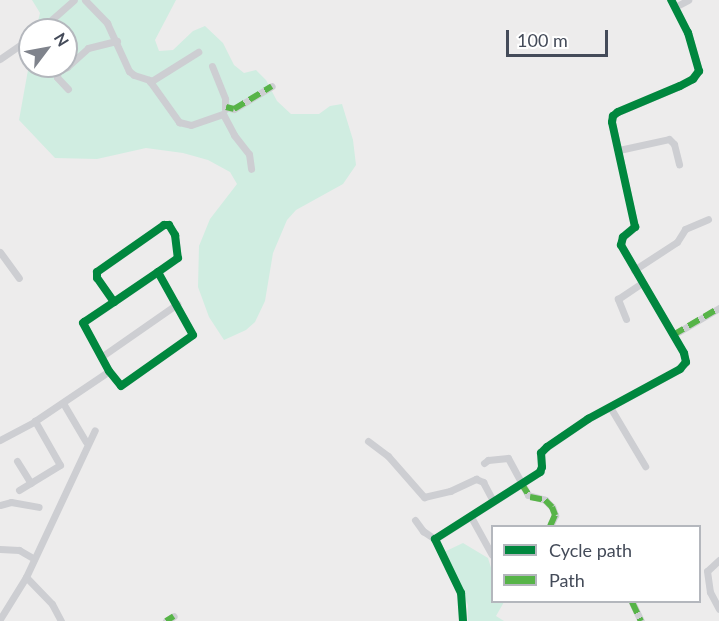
<!DOCTYPE html>
<html>
<head>
<meta charset="utf-8">
<style>
	body { margin:0 }
	#map { position:relative; width:719px; height:621px; overflow:hidden; background:#edecec; font-family:Lato,sans-serif }
	div>[style] { position:absolute }
	[style*='--x'] { left:calc(var(--x)*1px); top:calc(var(--y)*1px); width:calc(var(--w)*1px); rotate:calc(var(--a)*1deg) }
	.green>* { inset:0; background:#d0ede1 }
	.minor>* { height:7px; margin:-3.5px; padding:0 3.5px; transform-origin:3.5px; border-radius:3.5px; background:#cdced2 }
	.quiet>* { height:6px; margin-top:-3px; transform-origin:0; background:repeating-linear-gradient(90deg,#57b448 0 12px,transparent 0 18px) }
	.cycleway>* { height:8px; margin:-4px; padding:0 4px; transform-origin:4px; border-radius:4px; background:#00873e }
	span { translate:-50% -50%; white-space:nowrap; text-align:center; line-height:1.15; -webkit-text-stroke:6px #fff; paint-order:stroke }
	.legend { position:absolute; left:491px; top:525px; width:210px; height:78px; box-sizing:border-box; background:#fff; border:2px solid #b4b7bd; margin:0; padding:8px 10px; list-style:none; font-size:18px; color:#444b59 }
	.legend li { display:flex; align-items:center; gap:12px; height:30px }
	.legend b { width:30px; border:2px solid #b4b7bd }
	.north { position:absolute; left:18px; top:18px; width:60px; height:60px; box-sizing:border-box; background:#fff; border:2px solid #b4b7bd; border-radius:50%; rotate:58deg; font-size:16px; font-weight:700; line-height:24px; text-align:center; color:#444b59 }
	.north::after { content:''; display:block; margin:auto; width:21px; height:27px; background:#7f838c; clip-path:polygon(50% 0,100% 100%,50% 72%,0 100%) }
	.scale { position:absolute; left:506px; top:30px; width:102px; height:27px; box-sizing:border-box; border:3px solid #444b59; border-top:0; padding-left:8px; font-size:18px; line-height:21px; white-space:nowrap; color:#444b59; -webkit-text-stroke:4px #fff; paint-order:stroke }
</style>
</head>
<body>
<div id="map">
	<div class="green">
		<i style="clip-path:polygon(32px 0,176px 0,155px 40px,159px 51px,173px 50px,193px 31px,205px 26px,223px 43px,234px 65px,244px 73px,256px 70px,266px 80px,277px 101px,291px 114px,319px 114px,330px 106px,342px 104px,353px 140px,356px 165px,343px 184px,296px 210px,287px 220px,273px 253px,265px 301px,255px 322px,246px 330px,224px 340px,209px 317px,198px 287px,199px 246px,210px 219px,237px 184px,230px 172px,208px 160px,183px 153px,146px 148px,97px 159px,55px 158px,19px 120px,30px 59px,30px 66px,66px 66px,66px 30px,36px 30px,40px 13px)"></i>
		<i style="clip-path:polygon(463px 543px,488px 558px,492px 571px,492px 602px,504px 602px,496px 616px,504px 621px,468px 621px,468px 605px,444px 552px)"></i>
	</div>
	<div class="minor">
		<i style="--x:85;--y:0;--w:32;--a:46"></i>
		<i style="--x:107;--y:23;--w:53;--a:65.4"></i>
		<i style="--x:129;--y:71;--w:6;--a:39"></i>
		<i style="--x:134;--y:75;--w:16;--a:18"></i>
		<i style="--x:149;--y:80;--w:52;--a:54.5"></i>
		<i style="--x:179;--y:122;--w:12;--a:14"></i>
		<i style="--x:191;--y:125;--w:34;--a:-19"></i>
		<i style="--x:223;--y:114;--w:24;--a:62"></i>
		<i style="--x:234;--y:135;--w:24;--a:52"></i>
		<i style="--x:249;--y:154;--w:15;--a:82"></i>
		<i style="--x:675;--y:7;--w:15;--a:-28"></i>
		<i style="--x:40;--y:30;--w:45;--a:-41.4"></i>
		<i style="--x:0;--y:59;--w:37;--a:-35"></i>
		<i style="--x:212;--y:66;--w:35;--a:68"></i>
		<i style="--x:225;--y:99;--w:10;--a:90"></i>
		<i style="--x:150;--y:82;--w:57;--a:-32"></i>
		<i style="--x:68;--y:89;--w:16;--a:-133"></i>
		<i style="--x:57;--y:77;--w:6;--a:-81"></i>
		<i style="--x:58;--y:71;--w:10;--a:-24"></i>
		<i style="--x:67;--y:67;--w:28;--a:-42"></i>
		<i style="--x:88;--y:48;--w:30;--a:-14"></i>
		<i style="--x:226;--y:107;--w:8;--a:14"></i>
		<i style="--x:234;--y:109;--w:44;--a:-31.2"></i>
		<i style="--x:619;--y:150;--w:51;--a:-12.4"></i>
		<i style="--x:669;--y:139;--w:7;--a:45"></i>
		<i style="--x:674;--y:144;--w:21;--a:76"></i>
		<i style="--x:0;--y:252;--w:32;--a:54"></i>
		<i style="--x:634;--y:270;--w:51;--a:-33.1"></i>
		<i style="--x:677;--y:242;--w:15;--a:-58"></i>
		<i style="--x:685;--y:229;--w:25;--a:-23"></i>
		<i style="--x:114;--y:302;--w:29;--a:-125"></i>
		<i style="--x:97;--y:278;--w:6;--a:-90"></i>
		<i style="--x:97;--y:272;--w:82;--a:-35"></i>
		<i style="--x:164;--y:225;--w:5;--a:0"></i>
		<i style="--x:169;--y:225;--w:12;--a:59"></i>
		<i style="--x:175;--y:235;--w:23;--a:83"></i>
		<i style="--x:178;--y:258;--w:24;--a:145"></i>
		<i style="--x:158;--y:272;--w:53;--a:145.7"></i>
		<i style="--x:114;--y:302;--w:36;--a:146"></i>
		<i style="--x:84;--y:322;--w:1;--a:135"></i>
		<i style="--x:83;--y:323;--w:55;--a:61.6"></i>
		<i style="--x:109;--y:371;--w:19;--a:51"></i>
		<i style="--x:121;--y:386;--w:88;--a:-35.3"></i>
		<i style="--x:193;--y:335;--w:72;--a:-119.1"></i>
		<i style="--x:626;--y:319;--w:22;--a:-112"></i>
		<i style="--x:618;--y:299;--w:29;--a:-34"></i>
		<i style="--x:673;--y:335;--w:53;--a:-30.4"></i>
		<i style="--x:101;--y:357;--w:93;--a:-34.9"></i>
		<i style="--x:63;--y:403;--w:45;--a:59.5"></i>
		<i style="--x:610;--y:407;--w:69;--a:59.3"></i>
		<i style="--x:0;--y:440;--w:40;--a:-28"></i>
		<i style="--x:35;--y:421;--w:89;--a:-34"></i>
		<i style="--x:368;--y:441;--w:25;--a:37"></i>
		<i style="--x:388;--y:456;--w:55;--a:48.7"></i>
		<i style="--x:424;--y:497;--w:27;--a:-13"></i>
		<i style="--x:450;--y:491;--w:29;--a:-25"></i>
		<i style="--x:476;--y:479;--w:8;--a:23"></i>
		<i style="--x:483;--y:482;--w:21;--a:62"></i>
		<i style="--x:17;--y:461;--w:26;--a:58"></i>
		<i style="--x:484;--y:463;--w:5;--a:-37"></i>
		<i style="--x:488;--y:460;--w:20;--a:-6"></i>
		<i style="--x:508;--y:458;--w:42;--a:61.6"></i>
		<i style="--x:528;--y:495;--w:18;--a:16"></i>
		<i style="--x:545;--y:500;--w:10;--a:45"></i>
		<i style="--x:552;--y:507;--w:9;--a:69"></i>
		<i style="--x:555;--y:515;--w:12;--a:114"></i>
		<i style="--x:19;--y:490;--w:48;--a:-31.4"></i>
		<i style="--x:60;--y:465;--w:51;--a:-119.6"></i>
		<i style="--x:0;--y:505;--w:11;--a:-15"></i>
		<i style="--x:11;--y:502;--w:28;--a:10"></i>
		<i style="--x:471;--y:517;--w:43;--a:61.1"></i>
		<i style="--x:415;--y:520;--w:14;--a:54"></i>
		<i style="--x:423;--y:531;--w:14;--a:34"></i>
		<i style="--x:0;--y:549;--w:19;--a:3"></i>
		<i style="--x:19;--y:550;--w:14;--a:30"></i>
		<i style="--x:719;--y:560;--w:16;--a:137"></i>
		<i style="--x:707;--y:571;--w:21;--a:82"></i>
		<i style="--x:710;--y:592;--w:19;--a:62"></i>
		<i style="--x:26;--y:577;--w:37;--a:46"></i>
		<i style="--x:52;--y:604;--w:19;--a:62"></i>
		<i style="--x:632;--y:602;--w:21;--a:65"></i>
		<i style="--x:0;--y:619;--w:49;--a:-58.2"></i>
		<i style="--x:26;--y:577;--w:162;--a:-64.9"></i>
		<i style="--x:166;--y:621;--w:9;--a:-32"></i>
		<i style="--x:463;--y:621;--w:28;--a:-94"></i>
		<i style="--x:461;--y:593;--w:60;--a:-115.7"></i>
		<i style="--x:435;--y:539;--w:125;--a:-32.5"></i>
		<i style="--x:540;--y:472;--w:5;--a:-68"></i>
		<i style="--x:542;--y:467;--w:14;--a:-94"></i>
		<i style="--x:541;--y:453;--w:8;--a:-45"></i>
		<i style="--x:547;--y:447;--w:50;--a:-34.3"></i>
		<i style="--x:588;--y:419;--w:105;--a:-28.5"></i>
		<i style="--x:680;--y:369;--w:9;--a:-49"></i>
		<i style="--x:686;--y:362;--w:9;--a:-103"></i>
		<i style="--x:684;--y:353;--w:125;--a:-120.3"></i>
		<i style="--x:621;--y:245;--w:8;--a:-76"></i>
		<i style="--x:623;--y:237;--w:16;--a:-40"></i>
		<i style="--x:635;--y:227;--w:107;--a:-102.4"></i>
		<i style="--x:612;--y:122;--w:6;--a:-81"></i>
		<i style="--x:613;--y:116;--w:6;--a:-39"></i>
		<i style="--x:618;--y:112;--w:67;--a:-22.8"></i>
		<i style="--x:680;--y:86;--w:15;--a:-28"></i>
		<i style="--x:693;--y:79;--w:10;--a:-53"></i>
		<i style="--x:699;--y:71;--w:40;--a:-106"></i>
		<i style="--x:688;--y:33;--w:37;--a:-117"></i>
	</div>
	<div class="quiet">
		<i style="--x:226;--y:107;--w:8;--a:14"></i>
		<i style="--x:234;--y:109;--w:44;--a:-31.2"></i>
		<i style="--x:673;--y:335;--w:53;--a:-30.4"></i>
		<i style="--x:521;--y:483;--w:17;--a:57"></i>
		<i style="--x:530;--y:497;--w:15;--a:11"></i>
		<i style="--x:545;--y:500;--w:10;--a:45"></i>
		<i style="--x:552;--y:507;--w:9;--a:69"></i>
		<i style="--x:555;--y:515;--w:12;--a:114"></i>
		<i style="--x:632;--y:602;--w:21;--a:65"></i>
		<i style="--x:166;--y:621;--w:9;--a:-32"></i>
	</div>
	<div class="cycleway">
		<i style="--x:114;--y:302;--w:29;--a:-125"></i>
		<i style="--x:97;--y:278;--w:6;--a:-90"></i>
		<i style="--x:97;--y:272;--w:82;--a:-35"></i>
		<i style="--x:164;--y:225;--w:5;--a:0"></i>
		<i style="--x:169;--y:225;--w:12;--a:59"></i>
		<i style="--x:175;--y:235;--w:23;--a:83"></i>
		<i style="--x:178;--y:258;--w:24;--a:145"></i>
		<i style="--x:158;--y:272;--w:53;--a:145.7"></i>
		<i style="--x:114;--y:302;--w:36;--a:146"></i>
		<i style="--x:84;--y:322;--w:1;--a:135"></i>
		<i style="--x:83;--y:323;--w:55;--a:61.6"></i>
		<i style="--x:109;--y:371;--w:19;--a:51"></i>
		<i style="--x:121;--y:386;--w:88;--a:-35.3"></i>
		<i style="--x:193;--y:335;--w:72;--a:-119.1"></i>
		<i style="--x:463;--y:621;--w:28;--a:-94"></i>
		<i style="--x:461;--y:593;--w:60;--a:-115.7"></i>
		<i style="--x:435;--y:539;--w:125;--a:-32.5"></i>
		<i style="--x:540;--y:472;--w:5;--a:-68"></i>
		<i style="--x:542;--y:467;--w:14;--a:-94"></i>
		<i style="--x:541;--y:453;--w:8;--a:-45"></i>
		<i style="--x:547;--y:447;--w:50;--a:-34.3"></i>
		<i style="--x:588;--y:419;--w:105;--a:-28.5"></i>
		<i style="--x:680;--y:369;--w:9;--a:-49"></i>
		<i style="--x:686;--y:362;--w:9;--a:-103"></i>
		<i style="--x:684;--y:353;--w:125;--a:-120.3"></i>
		<i style="--x:621;--y:245;--w:8;--a:-76"></i>
		<i style="--x:623;--y:237;--w:16;--a:-40"></i>
		<i style="--x:635;--y:227;--w:107;--a:-102.4"></i>
		<i style="--x:612;--y:122;--w:6;--a:-81"></i>
		<i style="--x:613;--y:116;--w:6;--a:-39"></i>
		<i style="--x:618;--y:112;--w:67;--a:-22.8"></i>
		<i style="--x:680;--y:86;--w:15;--a:-28"></i>
		<i style="--x:693;--y:79;--w:10;--a:-53"></i>
		<i style="--x:699;--y:71;--w:40;--a:-106"></i>
		<i style="--x:688;--y:33;--w:37;--a:-117"></i>
	</div>
	<ul class="legend">
	<li><b style="height:8px;background:#00873e"></b>Cycle path</li>
	<li><b style="height:8px;background:#57b448"></b>Path</li>
	</ul>
	<div class="north">N</div>
	<div class="scale">100 m</div>
</div>
</body>
</html>
